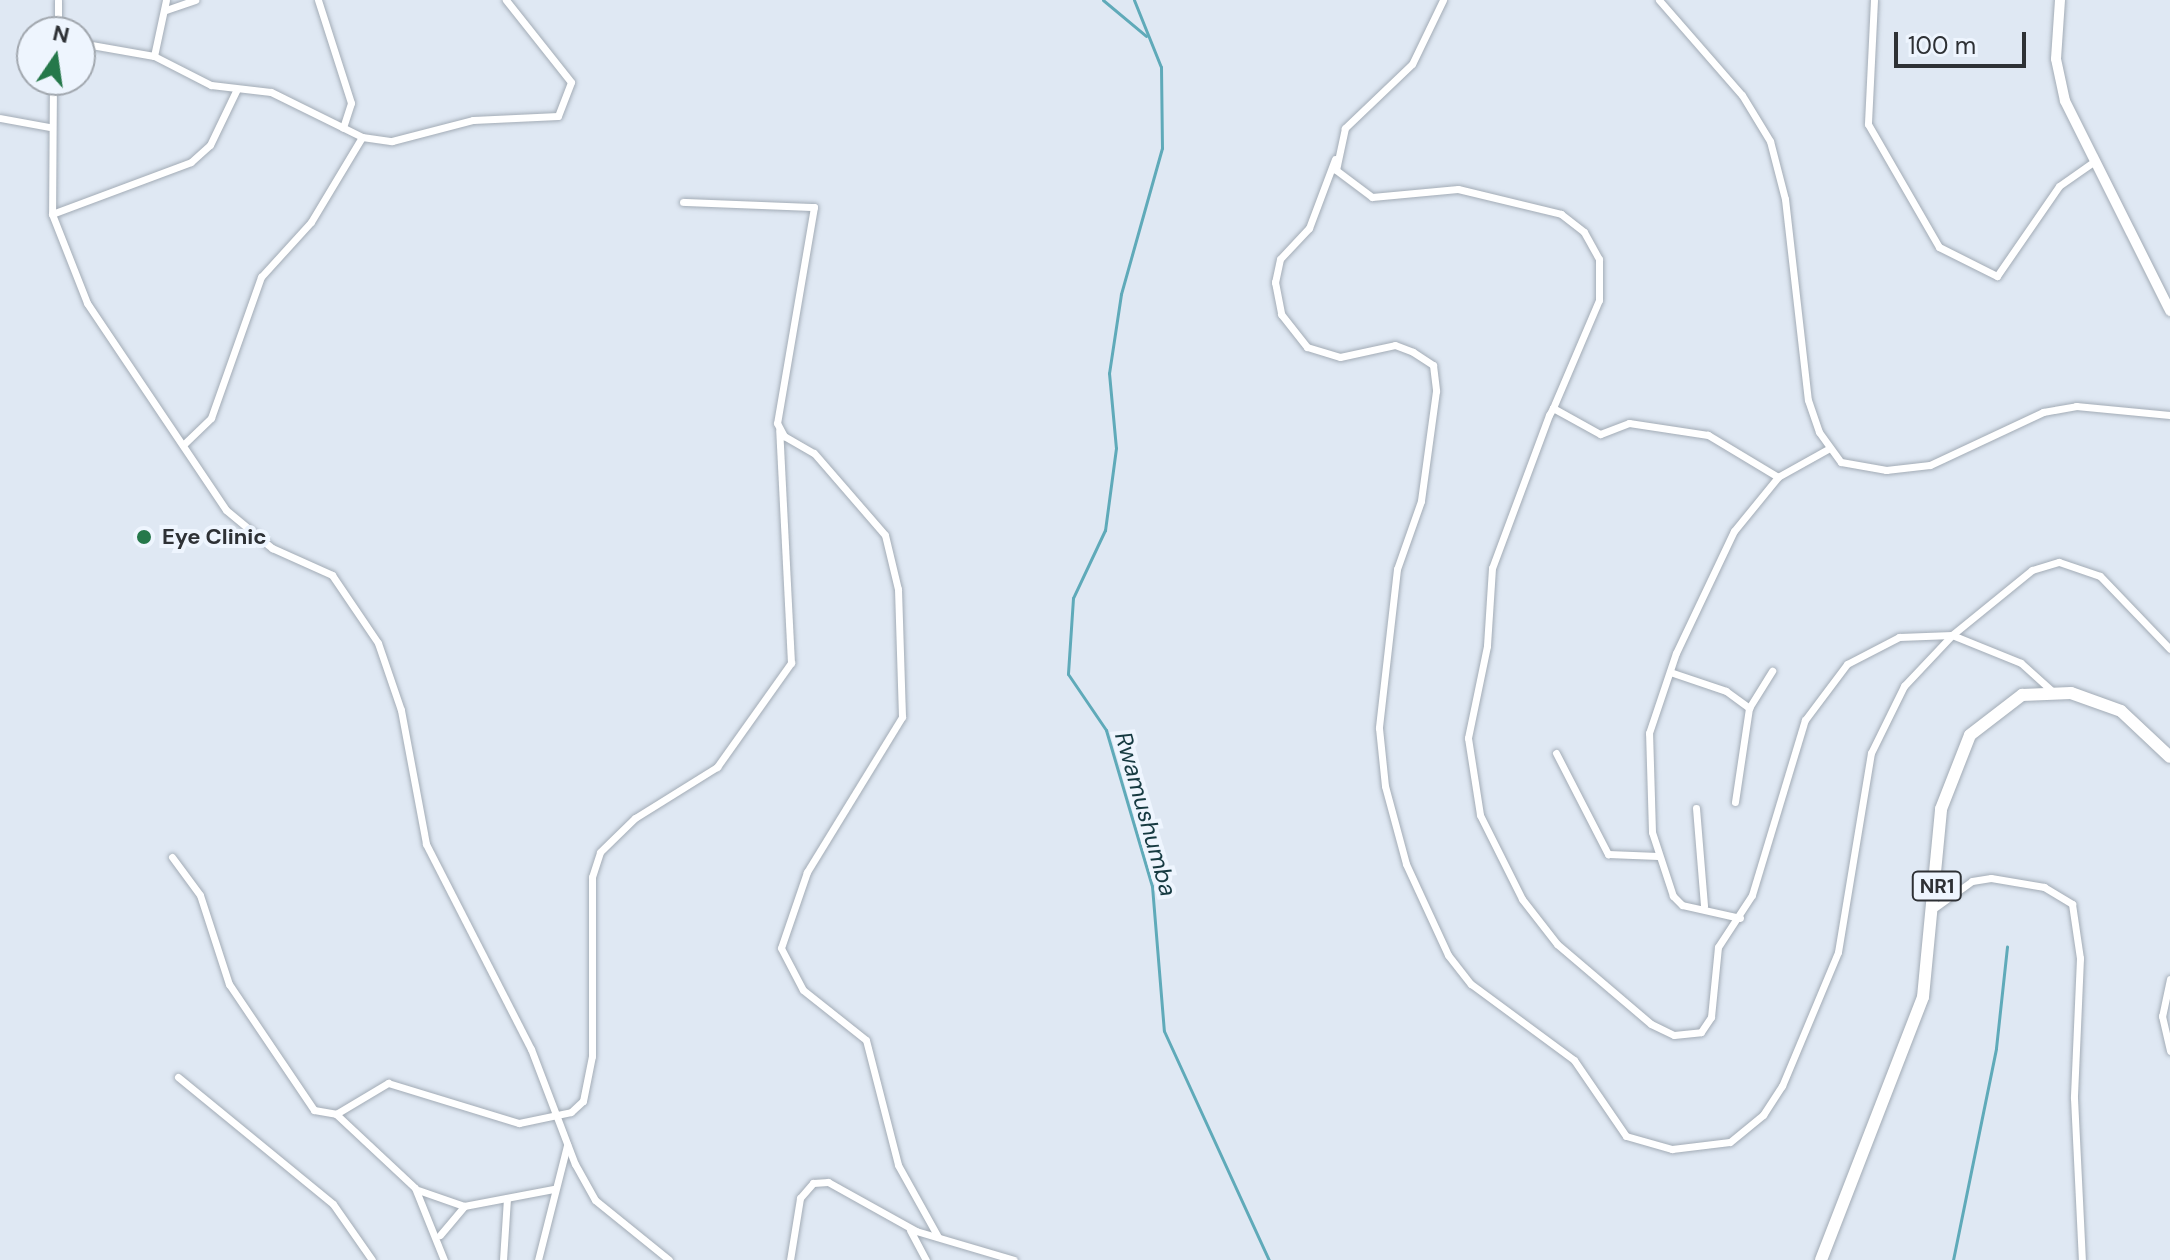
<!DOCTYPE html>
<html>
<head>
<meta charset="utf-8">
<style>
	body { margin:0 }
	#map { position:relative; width:2170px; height:1260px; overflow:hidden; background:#dfe8f3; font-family:"DM Sans",sans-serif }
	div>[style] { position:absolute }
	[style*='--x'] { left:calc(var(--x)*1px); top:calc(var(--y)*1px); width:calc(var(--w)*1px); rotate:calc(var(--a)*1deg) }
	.stream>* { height:3px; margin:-1.5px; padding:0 1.5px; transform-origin:1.5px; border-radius:1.5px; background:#5faab9 }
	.roads { filter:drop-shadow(0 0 2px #a3acb6) drop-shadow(0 0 2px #a3acb6) }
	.street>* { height:7px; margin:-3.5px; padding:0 3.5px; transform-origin:3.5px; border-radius:3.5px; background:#fff }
	.secondary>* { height:10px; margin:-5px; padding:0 5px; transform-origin:5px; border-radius:5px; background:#fff }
	.highway>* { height:12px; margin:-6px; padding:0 6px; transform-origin:6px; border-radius:6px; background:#fff }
	.dots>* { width:22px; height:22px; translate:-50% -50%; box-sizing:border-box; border:4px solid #eef5fe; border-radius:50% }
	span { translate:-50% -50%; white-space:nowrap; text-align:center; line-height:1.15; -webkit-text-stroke:8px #eef5fe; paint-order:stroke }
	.shield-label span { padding:2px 6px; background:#eef5fe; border:2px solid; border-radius:6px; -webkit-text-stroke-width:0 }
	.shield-label { font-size:20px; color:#2e3135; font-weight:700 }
	.poi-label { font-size:22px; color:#2e3135; font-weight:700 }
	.left { translate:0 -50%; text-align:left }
	.water-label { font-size:24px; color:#163a41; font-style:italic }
	.north { position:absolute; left:16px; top:16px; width:80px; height:80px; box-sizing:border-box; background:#eef5fe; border:2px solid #a1a7ae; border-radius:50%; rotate:13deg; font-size:22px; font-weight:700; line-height:32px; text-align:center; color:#2e3135 }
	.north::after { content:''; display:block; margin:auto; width:28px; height:36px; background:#25784a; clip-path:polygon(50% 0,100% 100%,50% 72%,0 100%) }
	.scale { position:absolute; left:1894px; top:32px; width:132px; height:36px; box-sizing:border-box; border:4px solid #2e3135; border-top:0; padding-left:10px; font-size:24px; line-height:28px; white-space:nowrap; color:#2e3135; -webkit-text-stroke:6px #eef5fe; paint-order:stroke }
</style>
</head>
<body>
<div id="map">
	<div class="stream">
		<i style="--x:1103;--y:0;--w:56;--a:39.9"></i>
		<i style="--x:1134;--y:0;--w:72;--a:68.1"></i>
		<i style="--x:1161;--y:67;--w:81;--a:89.3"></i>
		<i style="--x:1162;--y:148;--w:152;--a:105.7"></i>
		<i style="--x:1121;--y:294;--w:80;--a:98.6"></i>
		<i style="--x:1109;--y:373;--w:75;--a:84.7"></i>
		<i style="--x:1116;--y:448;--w:83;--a:97.6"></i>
		<i style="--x:1105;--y:530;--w:75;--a:115.2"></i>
		<i style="--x:1073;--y:598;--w:76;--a:93.8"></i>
		<i style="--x:1068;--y:674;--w:68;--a:55.8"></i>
		<i style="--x:1106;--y:730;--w:163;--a:73.6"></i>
		<i style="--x:1152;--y:886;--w:145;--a:85.3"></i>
		<i style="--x:1164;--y:1031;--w:252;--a:65.4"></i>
		<i style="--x:1953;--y:1260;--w:216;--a:-78.5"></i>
		<i style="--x:1996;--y:1048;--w:102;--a:-83.8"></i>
	</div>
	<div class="roads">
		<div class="street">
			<i style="--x:58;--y:0;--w:32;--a:90"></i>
			<i style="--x:318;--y:0;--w:108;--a:72.2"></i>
			<i style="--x:351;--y:103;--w:26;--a:108"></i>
			<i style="--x:1443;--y:0;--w:71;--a:115.8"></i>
			<i style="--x:1412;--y:64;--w:93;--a:136.3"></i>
			<i style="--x:1345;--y:128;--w:43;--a:102.1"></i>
			<i style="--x:1336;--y:170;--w:45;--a:36.9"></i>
			<i style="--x:1372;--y:197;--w:86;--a:-5.3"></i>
			<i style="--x:1458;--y:189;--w:106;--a:13.6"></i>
			<i style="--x:1561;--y:214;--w:29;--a:38"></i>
			<i style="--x:1584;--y:232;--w:31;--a:61"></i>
			<i style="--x:1599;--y:259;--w:41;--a:90"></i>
			<i style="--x:1599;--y:300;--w:117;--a:113.1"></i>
			<i style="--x:1659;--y:0;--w:126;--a:48.9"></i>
			<i style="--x:1742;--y:95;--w:54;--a:58.7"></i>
			<i style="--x:1770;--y:141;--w:60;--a:75.5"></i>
			<i style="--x:1785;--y:199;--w:202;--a:83.5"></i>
			<i style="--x:1808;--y:400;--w:34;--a:71"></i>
			<i style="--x:1819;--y:432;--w:37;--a:54"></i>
			<i style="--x:1841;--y:462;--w:46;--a:10.1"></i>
			<i style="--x:1886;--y:470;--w:44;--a:-6.5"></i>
			<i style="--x:1930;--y:465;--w:125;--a:-25.1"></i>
			<i style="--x:2043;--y:412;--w:34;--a:-10"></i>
			<i style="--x:2076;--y:406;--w:94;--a:5.5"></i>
			<i style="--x:1874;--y:0;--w:124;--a:92.8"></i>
			<i style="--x:1868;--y:124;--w:142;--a:60"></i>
			<i style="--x:1939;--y:247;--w:65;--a:26.6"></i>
			<i style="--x:1997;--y:276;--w:109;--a:-55.4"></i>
			<i style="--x:2059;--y:186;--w:39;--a:-35"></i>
			<i style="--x:166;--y:10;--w:31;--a:-19"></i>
			<i style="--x:80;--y:43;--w:75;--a:10"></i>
			<i style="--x:154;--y:56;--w:64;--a:27"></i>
			<i style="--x:211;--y:85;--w:60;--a:6.7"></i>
			<i style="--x:271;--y:92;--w:102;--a:26.3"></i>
			<i style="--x:362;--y:137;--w:30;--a:8"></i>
			<i style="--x:392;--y:141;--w:84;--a:-14.5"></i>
			<i style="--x:473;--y:120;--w:85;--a:-2.7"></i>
			<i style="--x:558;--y:116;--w:36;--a:-69"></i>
			<i style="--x:571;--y:82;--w:105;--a:-128.4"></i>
			<i style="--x:154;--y:56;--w:57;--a:-77.9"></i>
			<i style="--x:53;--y:80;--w:134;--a:90.4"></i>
			<i style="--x:52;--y:214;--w:96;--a:68.5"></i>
			<i style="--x:87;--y:303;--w:249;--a:56.1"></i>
			<i style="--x:226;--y:510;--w:60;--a:39.6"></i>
			<i style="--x:272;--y:548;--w:66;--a:24.2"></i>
			<i style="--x:332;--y:575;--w:82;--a:55.9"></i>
			<i style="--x:378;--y:643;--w:71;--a:71.1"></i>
			<i style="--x:401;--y:710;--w:136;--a:79.4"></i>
			<i style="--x:426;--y:844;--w:230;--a:62.9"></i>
			<i style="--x:531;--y:1049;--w:123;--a:69.1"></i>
			<i style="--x:575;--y:1164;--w:41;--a:60.9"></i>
			<i style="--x:595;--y:1200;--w:95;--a:39"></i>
			<i style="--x:0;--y:118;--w:50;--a:10.4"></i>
			<i style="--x:1335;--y:159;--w:74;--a:110.6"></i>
			<i style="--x:1309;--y:228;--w:42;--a:133.1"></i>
			<i style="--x:1280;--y:259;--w:24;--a:102"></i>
			<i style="--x:1275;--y:282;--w:33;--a:79"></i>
			<i style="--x:1281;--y:314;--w:42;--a:51.8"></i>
			<i style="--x:1307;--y:347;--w:34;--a:17"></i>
			<i style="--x:1340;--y:357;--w:56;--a:-12.3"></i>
			<i style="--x:1395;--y:345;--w:19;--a:21"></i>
			<i style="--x:1413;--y:352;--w:24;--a:33"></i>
			<i style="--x:1433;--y:365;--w:26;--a:83"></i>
			<i style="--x:1436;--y:391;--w:111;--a:97.8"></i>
			<i style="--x:1421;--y:501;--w:72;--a:109.4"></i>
			<i style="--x:1397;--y:569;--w:160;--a:96.5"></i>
			<i style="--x:1379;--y:728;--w:58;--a:84.1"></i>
			<i style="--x:1385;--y:786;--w:81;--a:74.9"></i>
			<i style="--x:1406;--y:864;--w:100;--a:65.2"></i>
			<i style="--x:1448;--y:955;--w:37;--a:52"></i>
			<i style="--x:1471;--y:984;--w:128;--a:36.4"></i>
			<i style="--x:1574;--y:1060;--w:92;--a:55.6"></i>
			<i style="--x:1626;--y:1136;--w:48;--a:15.8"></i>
			<i style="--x:1672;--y:1149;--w:58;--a:-6.9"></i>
			<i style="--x:1730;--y:1142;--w:43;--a:-39.3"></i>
			<i style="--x:1763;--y:1115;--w:35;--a:-57"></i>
			<i style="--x:1782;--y:1086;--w:145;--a:-67.3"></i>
			<i style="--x:1838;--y:952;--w:202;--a:-80.6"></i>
			<i style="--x:1871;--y:753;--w:75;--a:-63.8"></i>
			<i style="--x:1904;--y:686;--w:70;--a:-46.7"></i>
			<i style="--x:1952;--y:635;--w:103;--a:-39.1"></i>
			<i style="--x:2032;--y:570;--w:28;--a:-17"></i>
			<i style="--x:2059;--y:562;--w:43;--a:18.9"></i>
			<i style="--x:2100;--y:576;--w:101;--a:46.2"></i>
			<i style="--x:683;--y:202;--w:131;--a:2.2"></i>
			<i style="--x:814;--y:207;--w:219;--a:99.7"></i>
			<i style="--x:777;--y:423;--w:15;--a:62"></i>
			<i style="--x:784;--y:436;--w:34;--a:30"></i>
			<i style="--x:814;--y:453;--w:108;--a:49.1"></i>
			<i style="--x:885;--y:535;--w:56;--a:76.5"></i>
			<i style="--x:898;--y:589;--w:128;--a:88.2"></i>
			<i style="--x:902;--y:717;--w:182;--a:121.5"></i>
			<i style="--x:807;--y:872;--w:80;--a:108.9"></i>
			<i style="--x:781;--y:948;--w:47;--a:62.4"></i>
			<i style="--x:803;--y:990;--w:80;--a:38.4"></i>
			<i style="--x:866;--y:1040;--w:129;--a:75.6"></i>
			<i style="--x:898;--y:1165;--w:82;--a:60.9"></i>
			<i style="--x:52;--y:214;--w:148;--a:-20.5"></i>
			<i style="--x:191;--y:162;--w:25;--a:-42"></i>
			<i style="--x:210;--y:145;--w:62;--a:-64.3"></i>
			<i style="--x:183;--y:445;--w:39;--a:-44"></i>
			<i style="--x:211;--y:418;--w:150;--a:-70.5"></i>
			<i style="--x:261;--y:277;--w:74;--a:-47.7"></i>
			<i style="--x:311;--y:222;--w:99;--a:-59"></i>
			<i style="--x:1828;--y:449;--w:57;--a:150.8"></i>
			<i style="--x:1778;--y:477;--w:82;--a:-149"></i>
			<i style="--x:1708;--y:435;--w:80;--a:-171.4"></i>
			<i style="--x:1629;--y:423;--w:31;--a:159"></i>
			<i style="--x:1600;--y:434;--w:54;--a:-151"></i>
			<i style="--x:1553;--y:408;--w:8;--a:120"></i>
			<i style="--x:1549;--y:415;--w:163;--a:110.4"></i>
			<i style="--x:1492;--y:568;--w:78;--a:93.7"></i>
			<i style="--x:1487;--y:646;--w:94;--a:101.7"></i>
			<i style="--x:1468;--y:738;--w:78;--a:81.1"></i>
			<i style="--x:1480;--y:815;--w:94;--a:63.4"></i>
			<i style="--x:1522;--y:899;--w:57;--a:52.1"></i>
			<i style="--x:1557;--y:944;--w:123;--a:40.4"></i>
			<i style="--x:1651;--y:1024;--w:25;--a:26"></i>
			<i style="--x:1674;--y:1035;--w:27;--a:-6"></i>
			<i style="--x:1701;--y:1032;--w:18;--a:-56"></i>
			<i style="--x:1711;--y:1017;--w:70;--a:-84.3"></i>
			<i style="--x:1718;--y:947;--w:62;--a:-56.8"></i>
			<i style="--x:1752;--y:895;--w:183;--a:-73.2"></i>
			<i style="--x:1805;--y:720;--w:70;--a:-53.1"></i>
			<i style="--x:1847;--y:664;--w:59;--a:-27.4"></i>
			<i style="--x:1899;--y:637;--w:53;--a:-2.2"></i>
			<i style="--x:1952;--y:635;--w:74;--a:22.1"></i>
			<i style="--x:2021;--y:663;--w:42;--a:42.1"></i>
			<i style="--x:1670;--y:672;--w:59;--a:18.7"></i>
			<i style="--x:1726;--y:691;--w:29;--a:36"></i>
			<i style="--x:1749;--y:708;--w:95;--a:98.5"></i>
			<i style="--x:1749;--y:708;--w:44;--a:-58.1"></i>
			<i style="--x:1556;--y:753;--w:114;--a:62.8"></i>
			<i style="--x:1608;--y:854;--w:50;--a:2.3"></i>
			<i style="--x:1696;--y:808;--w:98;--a:85.3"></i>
			<i style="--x:172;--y:857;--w:47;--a:53.6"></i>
			<i style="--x:200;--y:895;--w:94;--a:72"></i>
			<i style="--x:229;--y:984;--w:152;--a:56"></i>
			<i style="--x:314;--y:1110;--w:22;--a:10"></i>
			<i style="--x:336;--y:1114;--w:61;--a:-30.8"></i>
			<i style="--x:388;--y:1083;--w:137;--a:17"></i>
			<i style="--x:519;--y:1123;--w:53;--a:-11.9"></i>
			<i style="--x:571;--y:1112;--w:16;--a:-43"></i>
			<i style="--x:583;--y:1101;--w:46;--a:-78.7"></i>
			<i style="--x:592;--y:1056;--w:179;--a:-90"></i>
			<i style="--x:592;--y:877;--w:26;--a:-72"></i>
			<i style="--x:600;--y:852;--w:49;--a:-44.2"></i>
			<i style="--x:635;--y:818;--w:97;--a:-31.9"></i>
			<i style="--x:717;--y:767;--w:128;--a:-54.6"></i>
			<i style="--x:791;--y:663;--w:233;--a:-92.9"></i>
			<i style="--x:1936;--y:907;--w:44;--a:-35.8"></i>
			<i style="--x:1972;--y:881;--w:19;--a:-9"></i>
			<i style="--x:1991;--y:878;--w:54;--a:9.6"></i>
			<i style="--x:2044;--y:887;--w:33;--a:31"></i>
			<i style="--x:2072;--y:904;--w:55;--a:81.6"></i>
			<i style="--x:2080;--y:958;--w:140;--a:92.5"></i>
			<i style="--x:2074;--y:1098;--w:162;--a:87.2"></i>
			<i style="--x:1740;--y:918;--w:59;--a:-167.4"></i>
			<i style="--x:1682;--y:905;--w:13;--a:-135"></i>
			<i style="--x:1673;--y:896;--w:67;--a:-108.2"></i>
			<i style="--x:1652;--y:832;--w:99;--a:-91.7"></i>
			<i style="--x:1649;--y:733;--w:84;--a:-71.4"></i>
			<i style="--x:1676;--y:653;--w:135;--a:-64.6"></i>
			<i style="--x:1734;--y:531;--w:70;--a:-50.8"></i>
			<i style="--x:2170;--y:979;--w:38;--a:102"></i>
			<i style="--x:2162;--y:1016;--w:36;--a:77"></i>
			<i style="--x:178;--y:1077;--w:200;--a:39.3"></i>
			<i style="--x:333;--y:1204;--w:68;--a:55.1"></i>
			<i style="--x:336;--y:1114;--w:108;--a:43.1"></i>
			<i style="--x:415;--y:1188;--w:78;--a:68.1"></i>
			<i style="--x:418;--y:1190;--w:49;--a:19.2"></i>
			<i style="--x:910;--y:1230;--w:34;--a:62"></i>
			<i style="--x:440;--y:1235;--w:38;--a:-50"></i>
			<i style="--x:464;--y:1206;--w:91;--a:-10.8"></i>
			<i style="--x:503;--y:1260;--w:62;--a:-86.3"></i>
			<i style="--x:538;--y:1260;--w:119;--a:-75.8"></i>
			<i style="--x:790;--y:1260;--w:63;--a:-80.8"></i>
			<i style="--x:800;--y:1198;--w:20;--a:-49"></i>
			<i style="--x:813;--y:1183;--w:15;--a:-4"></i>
			<i style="--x:828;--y:1182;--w:101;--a:29.1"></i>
			<i style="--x:916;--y:1231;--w:102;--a:16.5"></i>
		</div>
		<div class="secondary">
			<i style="--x:2060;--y:0;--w:59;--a:93.9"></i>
			<i style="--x:2056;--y:59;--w:43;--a:77.9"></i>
			<i style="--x:2065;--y:101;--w:235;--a:63.4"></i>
		</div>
		<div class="highway">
			<i style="--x:1821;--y:1260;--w:282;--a:-68.8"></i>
			<i style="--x:1923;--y:997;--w:189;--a:-84.5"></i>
			<i style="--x:1941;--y:809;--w:79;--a:-68.6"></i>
			<i style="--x:1970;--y:735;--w:66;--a:-37.6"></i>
			<i style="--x:2022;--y:695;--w:49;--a:-2.3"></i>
			<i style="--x:2071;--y:693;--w:53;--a:19.8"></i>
			<i style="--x:2121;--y:711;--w:67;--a:43.2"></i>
		</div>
	</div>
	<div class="dots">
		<i style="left:144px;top:537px;background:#25784a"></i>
	</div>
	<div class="shield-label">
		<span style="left:1937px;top:886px">NR1</span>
	</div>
	<div class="poi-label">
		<span class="left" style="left:162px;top:537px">Eye Clinic</span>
	</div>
	<div class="water-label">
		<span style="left:1146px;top:814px;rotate:74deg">Rwamushumba</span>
	</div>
	<div class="north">N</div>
	<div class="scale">100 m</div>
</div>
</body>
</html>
